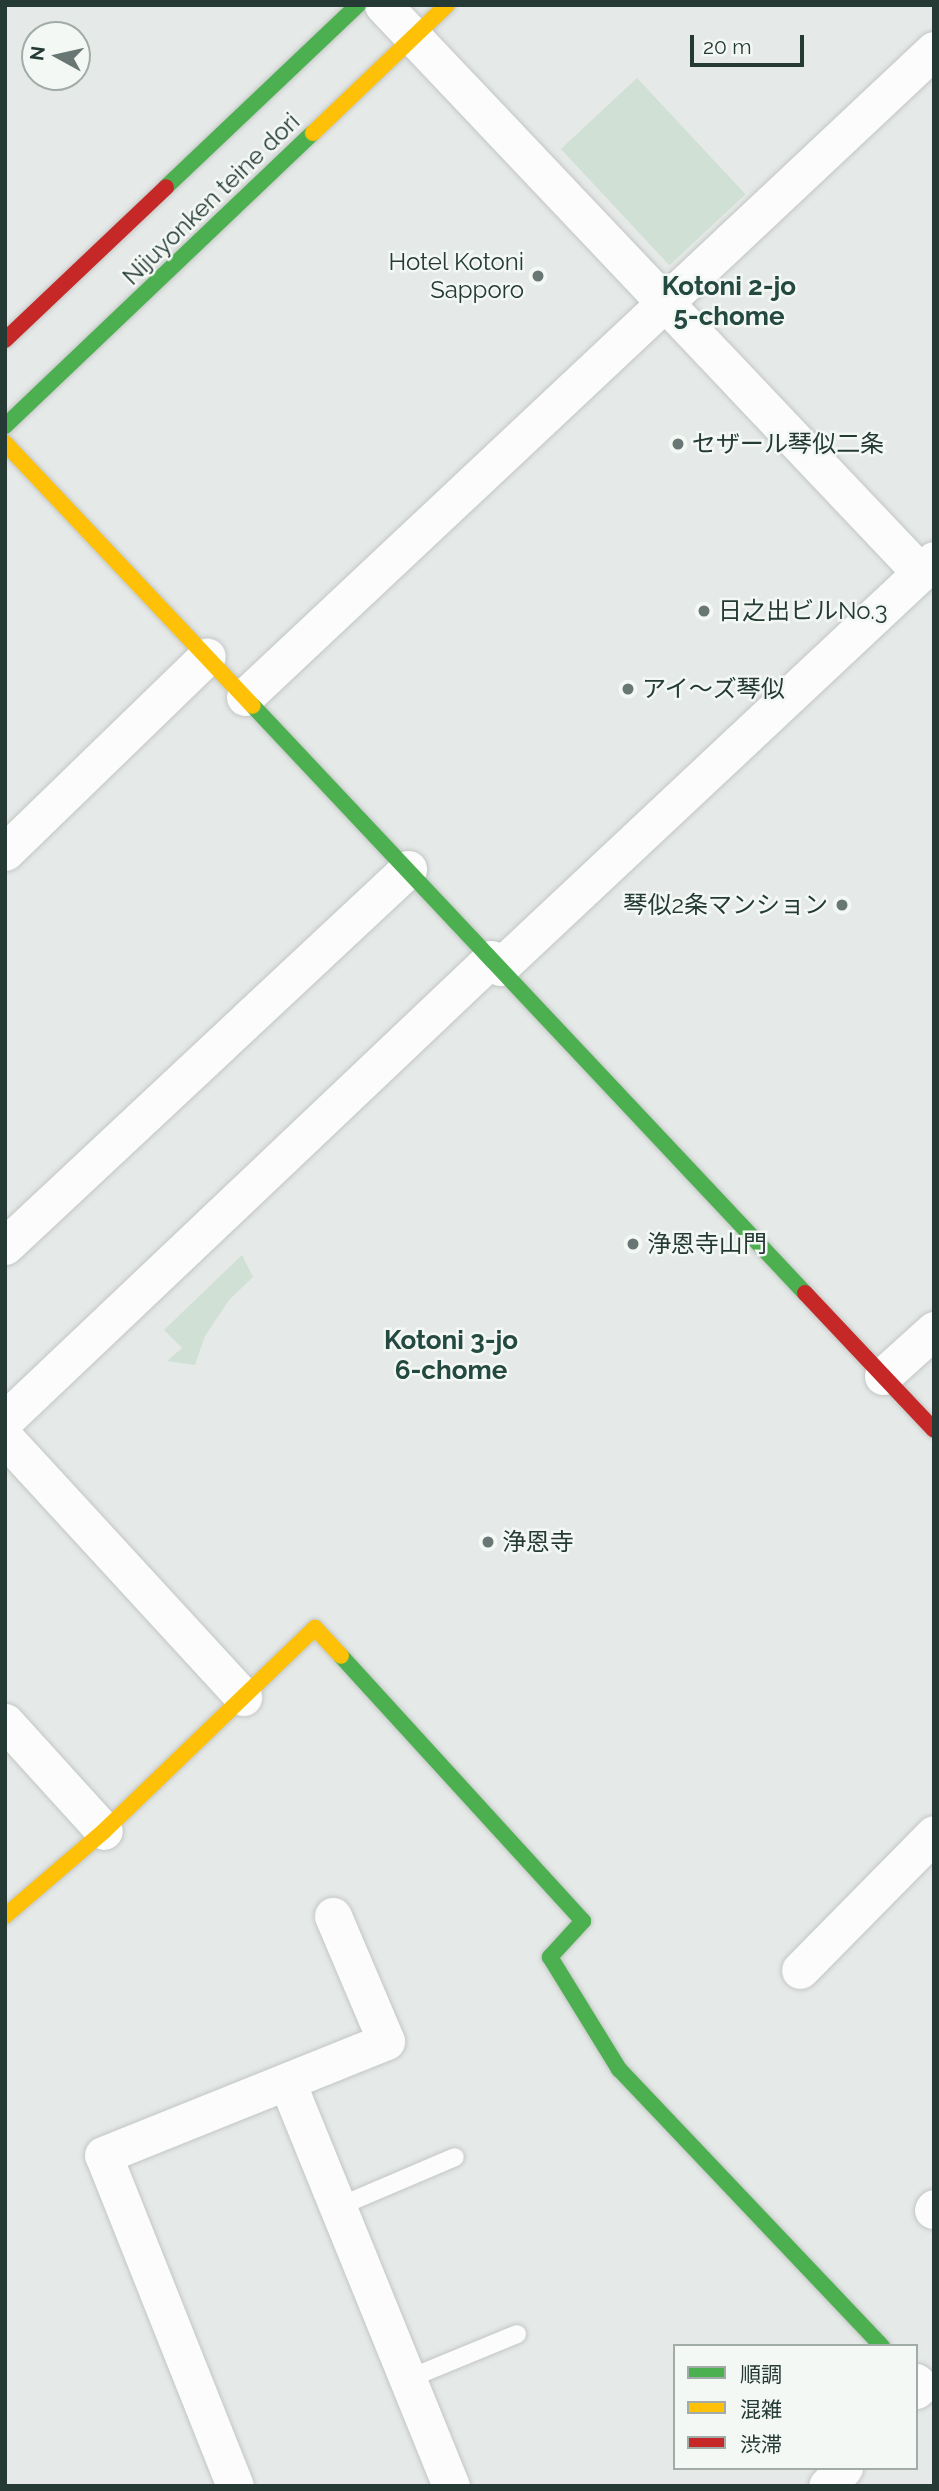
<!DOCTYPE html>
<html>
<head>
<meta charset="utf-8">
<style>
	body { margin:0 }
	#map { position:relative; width:939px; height:2491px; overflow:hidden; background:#e5e9e7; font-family:Raleway,"Noto Sans JP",sans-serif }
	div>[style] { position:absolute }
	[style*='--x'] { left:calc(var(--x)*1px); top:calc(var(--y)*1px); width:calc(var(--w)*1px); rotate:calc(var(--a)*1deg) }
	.green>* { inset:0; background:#d0e0d5; transform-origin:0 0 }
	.roads { filter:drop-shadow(0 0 2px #c2c6c4) drop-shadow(0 0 2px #c2c6c4) }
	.lane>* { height:18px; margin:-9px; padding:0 9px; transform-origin:9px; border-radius:9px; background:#fbfcfb }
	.street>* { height:37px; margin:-18.5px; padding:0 18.5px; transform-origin:18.5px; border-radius:18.5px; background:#fbfcfb }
	.fast>* { height:16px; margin:-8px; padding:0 8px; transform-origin:8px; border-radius:8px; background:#4caf50 }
	.slow>* { height:16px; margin:-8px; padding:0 8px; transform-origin:8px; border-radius:8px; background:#ffc107 }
	.jam>* { height:16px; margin:-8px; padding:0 8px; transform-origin:8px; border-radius:8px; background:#c62828 }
	.dots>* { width:19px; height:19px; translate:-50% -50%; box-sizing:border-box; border:4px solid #f3f8f5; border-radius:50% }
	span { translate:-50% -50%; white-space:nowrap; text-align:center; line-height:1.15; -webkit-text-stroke:5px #f3f8f5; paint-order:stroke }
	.street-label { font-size:24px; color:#253a35 }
	.poi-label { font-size:24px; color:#253a35 }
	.right { translate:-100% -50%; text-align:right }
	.left { translate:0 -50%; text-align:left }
	.neighbourhood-label { font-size:26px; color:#234941; font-weight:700 }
	.frame { position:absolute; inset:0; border:7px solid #253a35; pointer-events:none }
	.legend { position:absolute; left:673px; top:2344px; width:245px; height:126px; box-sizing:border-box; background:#f3f8f5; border:2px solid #a1aca8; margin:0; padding:9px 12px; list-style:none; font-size:21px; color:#253a35 }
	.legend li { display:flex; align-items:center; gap:14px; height:35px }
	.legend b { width:35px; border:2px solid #a1aca8 }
	.north { position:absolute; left:21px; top:21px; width:70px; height:70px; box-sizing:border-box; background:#f3f8f5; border:2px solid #a1aca8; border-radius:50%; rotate:278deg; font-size:19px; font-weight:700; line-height:28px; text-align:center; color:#253a35 }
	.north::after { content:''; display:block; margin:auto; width:24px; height:32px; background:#687773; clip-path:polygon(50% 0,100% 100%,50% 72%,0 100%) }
	.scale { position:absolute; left:690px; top:35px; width:114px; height:32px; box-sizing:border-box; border:4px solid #253a35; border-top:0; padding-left:9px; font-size:21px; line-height:24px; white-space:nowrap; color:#253a35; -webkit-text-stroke:5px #f3f8f5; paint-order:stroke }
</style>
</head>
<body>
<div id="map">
	<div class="green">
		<i style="left:637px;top:78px;width:159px;height:104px;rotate:47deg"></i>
		<i style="clip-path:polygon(242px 1255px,253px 1277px,229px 1300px,205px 1336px,195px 1365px,167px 1361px,182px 1348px,164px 1330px)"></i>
	</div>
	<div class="roads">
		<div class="lane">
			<i style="--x:338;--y:2207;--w:127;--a:-23.1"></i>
			<i style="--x:408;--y:2379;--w:118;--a:-22.4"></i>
		</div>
		<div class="street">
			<i style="--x:383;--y:5;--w:781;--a:46.56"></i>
			<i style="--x:245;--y:697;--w:945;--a:-43.2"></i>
			<i style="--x:5;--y:852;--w:281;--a:-44.1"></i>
			<i style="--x:500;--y:967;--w:595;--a:-43.16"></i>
			<i style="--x:5;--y:1246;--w:552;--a:-43.09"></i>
			<i style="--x:883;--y:1376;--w:69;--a:-42"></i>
			<i style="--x:5;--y:1420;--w:670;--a:-43.49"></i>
			<i style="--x:5;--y:1438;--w:352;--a:47.4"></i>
			<i style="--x:5;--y:1722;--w:147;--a:47.8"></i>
			<i style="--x:800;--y:1970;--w:191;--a:-45.4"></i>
			<i style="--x:287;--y:2082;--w:436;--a:67.9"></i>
			<i style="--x:933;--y:2210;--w:2;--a:-63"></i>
			<i style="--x:916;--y:2382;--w:6;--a:45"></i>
			<i style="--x:920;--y:2386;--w:6;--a:135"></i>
			<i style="--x:235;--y:2486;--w:356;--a:-111.7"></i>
			<i style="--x:103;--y:2155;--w:305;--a:-21.9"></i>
			<i style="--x:386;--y:2041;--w:136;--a:-113"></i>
			<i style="--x:827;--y:2486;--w:25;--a:-47"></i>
		</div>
		<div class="fast">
			<i style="--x:166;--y:187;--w:265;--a:-43.5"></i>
			<i style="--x:5;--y:426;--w:425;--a:-43.6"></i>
			<i style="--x:253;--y:706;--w:806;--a:46.76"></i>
			<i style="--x:341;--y:1656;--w:359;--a:47.6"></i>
			<i style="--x:583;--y:1921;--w:49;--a:132.5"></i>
			<i style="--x:550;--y:1957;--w:132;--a:58.4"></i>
			<i style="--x:619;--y:2069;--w:382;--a:46.5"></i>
		</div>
		<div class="slow">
			<i style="--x:313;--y:133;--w:185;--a:-43.7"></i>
			<i style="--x:5;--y:443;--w:361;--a:46.7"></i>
			<i style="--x:5;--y:1916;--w:130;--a:-40.6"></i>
			<i style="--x:104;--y:1831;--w:293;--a:-43.9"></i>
			<i style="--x:315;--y:1628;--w:38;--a:47"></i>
		</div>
		<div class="jam">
			<i style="--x:5;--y:340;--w:222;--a:-43.5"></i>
			<i style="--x:805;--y:1293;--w:188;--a:46.7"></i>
		</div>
	</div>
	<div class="dots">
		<i style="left:538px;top:276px;background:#687773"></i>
		<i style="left:678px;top:444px;background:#687773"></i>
		<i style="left:704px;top:611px;background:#687773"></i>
		<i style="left:628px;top:689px;background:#687773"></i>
		<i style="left:842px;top:905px;background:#687773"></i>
		<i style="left:633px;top:1244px;background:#687773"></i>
		<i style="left:488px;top:1542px;background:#687773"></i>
	</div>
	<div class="street-label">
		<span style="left:211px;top:199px;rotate:-44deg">Nijuyonken teine dori</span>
	</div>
	<div class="poi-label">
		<span class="right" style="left:524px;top:276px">Hotel Kotoni<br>Sapporo</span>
		<span class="left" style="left:692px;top:444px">セザール琴似二条</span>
		<span class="left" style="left:718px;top:611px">日之出ビルNo.3</span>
		<span class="left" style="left:642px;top:689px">アイ～ズ琴似</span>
		<span class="right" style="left:828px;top:905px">琴似2条マンション</span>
		<span class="left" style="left:647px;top:1244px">浄恩寺山門</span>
		<span class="left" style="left:502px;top:1542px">浄恩寺</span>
	</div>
	<div class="neighbourhood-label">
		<span style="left:729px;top:302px">Kotoni 2-jo<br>5-chome</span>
		<span style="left:451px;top:1356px">Kotoni 3-jo<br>6-chome</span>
	</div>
	<div class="frame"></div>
	<ul class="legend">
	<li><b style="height:9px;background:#4caf50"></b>順調</li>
	<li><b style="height:9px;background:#ffc107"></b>混雑</li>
	<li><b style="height:9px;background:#c62828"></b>渋滞</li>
	</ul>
	<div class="north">N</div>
	<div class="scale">20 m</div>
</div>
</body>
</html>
